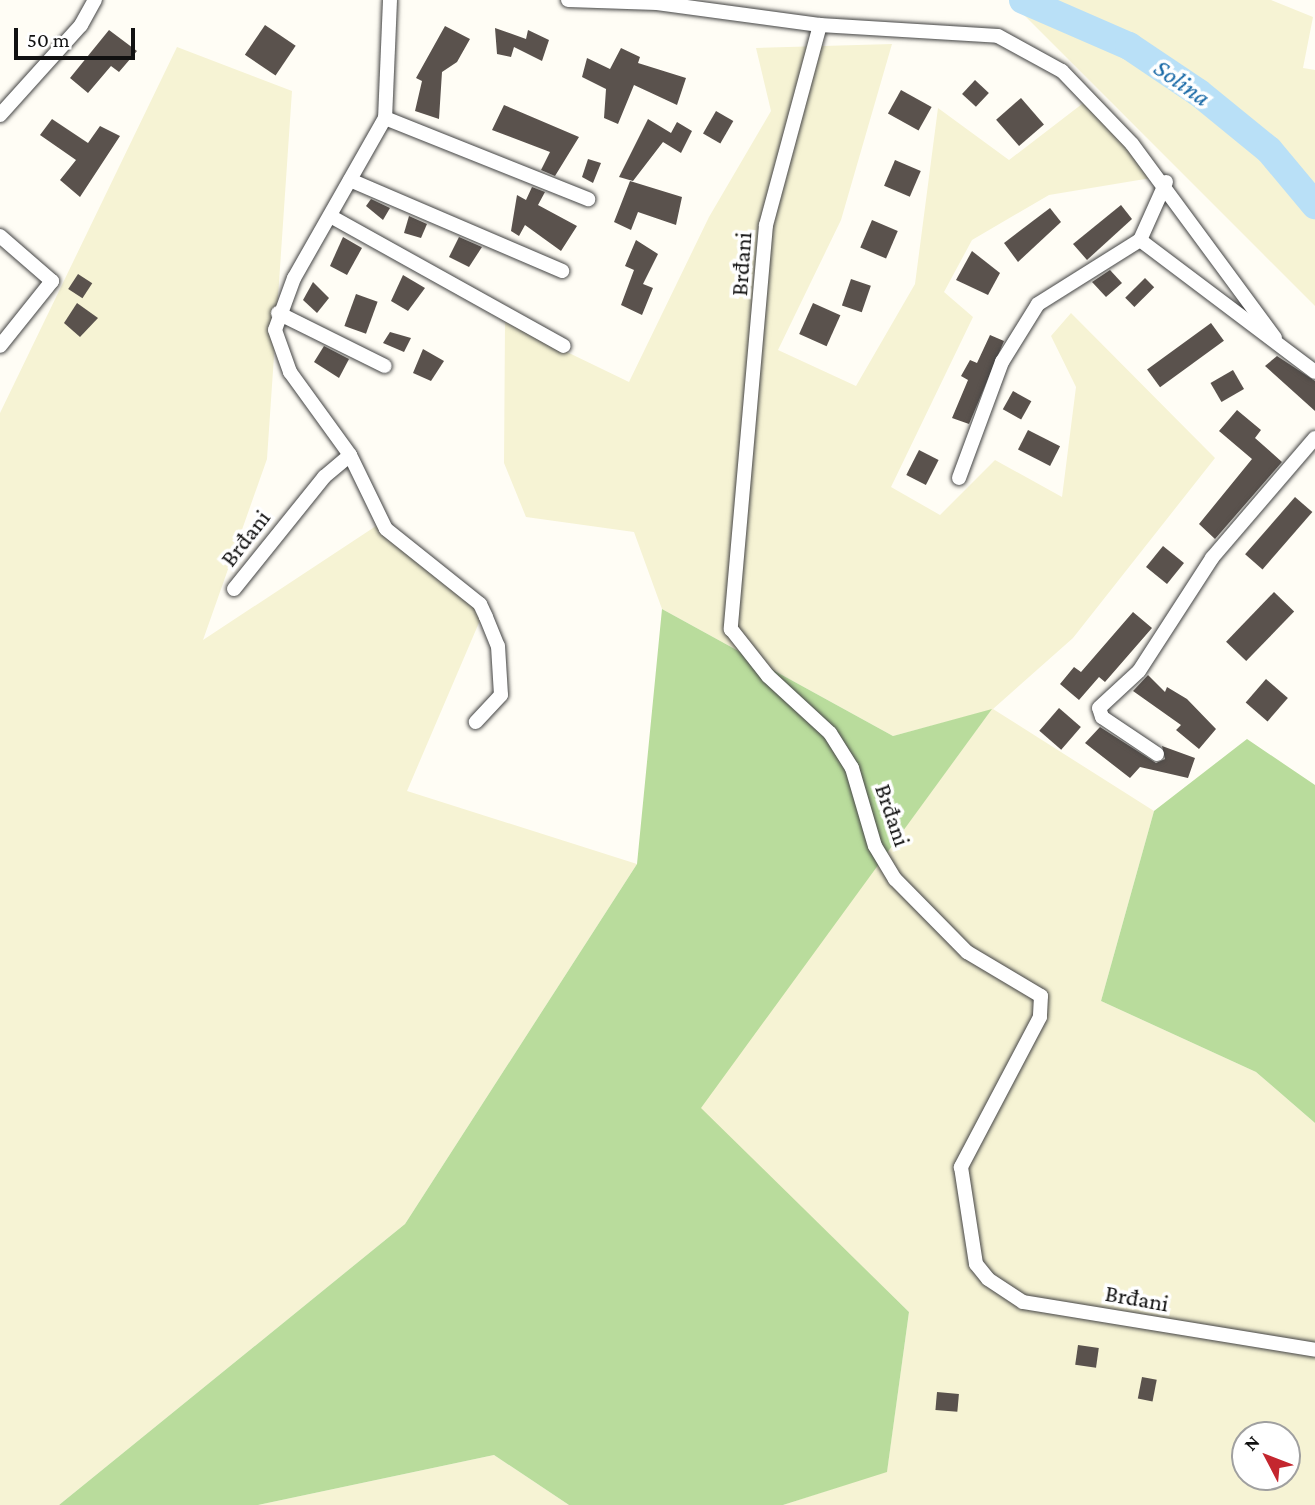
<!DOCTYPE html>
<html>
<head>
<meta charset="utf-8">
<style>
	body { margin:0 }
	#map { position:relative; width:1315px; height:1505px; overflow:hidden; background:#fffdf5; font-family:"Crimson Pro",serif }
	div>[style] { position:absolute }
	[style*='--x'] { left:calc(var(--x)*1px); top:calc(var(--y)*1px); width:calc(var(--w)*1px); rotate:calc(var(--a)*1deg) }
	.farmland>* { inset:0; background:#f6f3d4 }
	.forest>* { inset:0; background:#b9dc9c }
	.river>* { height:28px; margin:-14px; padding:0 14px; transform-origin:14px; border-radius:14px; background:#b9e0f7 }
	.building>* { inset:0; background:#5a524d; transform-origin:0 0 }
	.roads { filter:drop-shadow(0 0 2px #444) drop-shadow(0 0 2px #444) }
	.minor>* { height:14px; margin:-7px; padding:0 7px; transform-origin:7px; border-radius:7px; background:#fff }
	span { translate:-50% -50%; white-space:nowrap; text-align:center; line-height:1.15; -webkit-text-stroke:7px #fff; paint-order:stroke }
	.street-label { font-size:24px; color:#111 }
	.water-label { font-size:26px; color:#1768a6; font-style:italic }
	.north { position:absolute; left:1231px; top:1421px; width:70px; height:70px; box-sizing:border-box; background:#fff; border:2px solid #a0a0a0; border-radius:50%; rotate:312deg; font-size:19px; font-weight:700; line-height:28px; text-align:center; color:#111 }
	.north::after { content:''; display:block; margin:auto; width:24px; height:32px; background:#c4262e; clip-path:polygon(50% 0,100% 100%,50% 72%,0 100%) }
	.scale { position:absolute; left:14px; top:28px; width:121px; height:32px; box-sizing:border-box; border:4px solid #111; border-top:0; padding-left:9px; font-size:21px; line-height:24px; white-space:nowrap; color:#111; -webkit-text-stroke:5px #fff; paint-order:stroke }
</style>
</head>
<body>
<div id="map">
	<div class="farmland">
		<i style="clip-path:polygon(1018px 0,1271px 0,1313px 17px,1303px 68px,1315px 70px,1315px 306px,1015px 6px)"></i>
		<i style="clip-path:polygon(evenodd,892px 44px,841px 220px,778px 350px,856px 386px,915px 284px,938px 108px,1009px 160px,1095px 94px,1163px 176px,1049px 195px,972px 240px,944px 292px,973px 317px,891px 487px,940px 515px,995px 460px,1062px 497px,1076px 387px,1051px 336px,1071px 313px,1215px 458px,1073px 638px,993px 709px,1154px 811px,1101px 1001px,1256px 1072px,1315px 1123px,1315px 1505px,783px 1505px,887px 1471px,909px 1312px,700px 1108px,991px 710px,893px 736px,662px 609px,634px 532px,526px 517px,504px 463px,505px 322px,629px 382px,709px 217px,771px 111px,756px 48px,892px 44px,1245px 1435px,1287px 1435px,1287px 1477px,1245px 1477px,1245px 1435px)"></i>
		<i style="clip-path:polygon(177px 47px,292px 91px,267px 459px,203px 640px,376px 526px,487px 604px,407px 791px,637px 864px,405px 1224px,59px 1505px,0 1505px,0 413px)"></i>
		<i style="clip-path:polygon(494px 1455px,569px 1505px,258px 1505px)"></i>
	</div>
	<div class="forest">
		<i style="clip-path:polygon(662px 609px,893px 736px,992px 709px,701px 1108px,909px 1312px,887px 1472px,783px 1505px,569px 1505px,494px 1455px,258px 1505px,59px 1505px,405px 1224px,637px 864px)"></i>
		<i style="clip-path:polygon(1247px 739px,1315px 785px,1315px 1123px,1256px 1072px,1101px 1001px,1154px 811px)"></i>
	</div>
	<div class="river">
		<i style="--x:1023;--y:0;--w:116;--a:23.5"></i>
		<i style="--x:1129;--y:46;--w:84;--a:33.9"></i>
		<i style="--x:1199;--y:93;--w:90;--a:39.2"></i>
		<i style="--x:1269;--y:150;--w:72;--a:50.1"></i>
	</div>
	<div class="building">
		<i style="left:265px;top:25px;width:37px;height:36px;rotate:34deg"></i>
		<i style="clip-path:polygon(445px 26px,470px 39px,457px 62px,442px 72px,439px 119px,415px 111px,422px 81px,416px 78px)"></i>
		<i style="clip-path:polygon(495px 28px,526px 39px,528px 30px,549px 40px,542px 61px,514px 47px,511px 57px,497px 54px)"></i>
		<i style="clip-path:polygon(109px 30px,137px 51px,119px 72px,111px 66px,88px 93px,70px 78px)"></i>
		<i style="clip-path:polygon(621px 48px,640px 57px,638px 63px,686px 78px,677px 105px,634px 85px,618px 124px,604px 118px,606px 89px,582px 77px,587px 58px,610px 69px)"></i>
		<i style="left:975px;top:80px;width:19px;height:19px;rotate:43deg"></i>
		<i style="left:901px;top:90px;width:35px;height:27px;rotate:29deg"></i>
		<i style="left:1021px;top:98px;width:35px;height:33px;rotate:49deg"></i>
		<i style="clip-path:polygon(504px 105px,579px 137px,555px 176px,541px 170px,550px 152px,492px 130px)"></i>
		<i style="left:716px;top:111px;width:20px;height:26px;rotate:30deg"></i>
		<i style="clip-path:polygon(52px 119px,88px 143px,100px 126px,120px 136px,80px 197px,60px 180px,76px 160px,40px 135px)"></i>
		<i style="clip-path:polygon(648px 119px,671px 133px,677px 122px,692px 131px,681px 153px,663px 142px,633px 181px,619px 177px)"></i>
		<i style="clip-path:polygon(588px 159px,601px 163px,593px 183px,582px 177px)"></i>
		<i style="left:895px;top:160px;width:28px;height:28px;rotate:23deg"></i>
		<i style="clip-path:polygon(630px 181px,682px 197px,676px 225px,638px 212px,631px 230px,614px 222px)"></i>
		<i style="clip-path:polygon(532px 187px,545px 192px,538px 205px,577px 226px,561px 251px,525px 225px,519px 236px,511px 231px,517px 195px,526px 200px)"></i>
		<i style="clip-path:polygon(371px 199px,390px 208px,383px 220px,366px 206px)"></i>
		<i style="clip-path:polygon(1121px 205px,1132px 219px,1087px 260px,1073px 244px)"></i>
		<i style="clip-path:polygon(1050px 208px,1061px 222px,1018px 262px,1004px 243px)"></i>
		<i style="clip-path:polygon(409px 216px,427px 224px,421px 238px,404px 233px)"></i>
		<i style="left:872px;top:220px;width:28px;height:30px;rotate:23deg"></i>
		<i style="clip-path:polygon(343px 237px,362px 248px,347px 275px,330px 266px)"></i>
		<i style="clip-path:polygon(459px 237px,482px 247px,469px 267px,449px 257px)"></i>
		<i style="clip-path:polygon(636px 240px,658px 254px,643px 284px,653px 288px,642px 315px,621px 305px,634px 270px,625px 266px)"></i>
		<i style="clip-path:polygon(972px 251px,1000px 273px,988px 295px,956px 280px)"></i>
		<i style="clip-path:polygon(1110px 270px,1122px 283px,1106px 297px,1092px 282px)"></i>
		<i style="left:78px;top:274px;width:17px;height:18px;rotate:33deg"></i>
		<i style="clip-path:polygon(403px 275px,425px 288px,408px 311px,391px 301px)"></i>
		<i style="left:1145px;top:278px;width:13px;height:28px;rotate:45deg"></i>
		<i style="left:851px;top:279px;width:21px;height:28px;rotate:19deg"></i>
		<i style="clip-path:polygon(313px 282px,329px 298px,317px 313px,303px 300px)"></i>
		<i style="left:356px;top:294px;width:23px;height:34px;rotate:20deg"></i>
		<i style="clip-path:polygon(77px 303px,98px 318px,80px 337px,64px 323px)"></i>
		<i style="left:813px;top:303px;width:30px;height:34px;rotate:24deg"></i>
		<i style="left:1211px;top:323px;width:22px;height:79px;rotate:54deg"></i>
		<i style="clip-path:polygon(390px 332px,411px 338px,404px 352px,383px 343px)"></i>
		<i style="clip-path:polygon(990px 335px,1004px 341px,969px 424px,952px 418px,968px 380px,961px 376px,970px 360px,977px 363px)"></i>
		<i style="clip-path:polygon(324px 346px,349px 359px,339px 378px,314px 362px)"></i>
		<i style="clip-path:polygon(423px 349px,444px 361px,431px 381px,413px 373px)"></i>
		<i style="clip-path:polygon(1277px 356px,1315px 381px,1315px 411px,1265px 366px)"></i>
		<i style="left:1233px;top:370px;width:22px;height:26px;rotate:60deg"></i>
		<i style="left:1013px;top:391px;width:21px;height:21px;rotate:29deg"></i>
		<i style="clip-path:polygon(1237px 410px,1261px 430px,1255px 438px,1282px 462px,1215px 539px,1199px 524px,1252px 459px,1219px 431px)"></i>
		<i style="left:1028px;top:430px;width:36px;height:22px;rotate:27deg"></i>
		<i style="left:919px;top:450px;width:22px;height:28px;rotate:27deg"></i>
		<i style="left:1295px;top:497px;width:23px;height:76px;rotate:41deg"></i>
		<i style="left:1163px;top:546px;width:27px;height:27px;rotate:39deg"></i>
		<i style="left:1274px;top:592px;width:28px;height:69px;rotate:44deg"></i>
		<i style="clip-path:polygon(1133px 612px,1152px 628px,1105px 682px,1099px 677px,1079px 700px,1060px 684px,1074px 667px,1081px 672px)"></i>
		<i style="clip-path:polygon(1148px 675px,1165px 692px,1167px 687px,1187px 699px,1216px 729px,1199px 749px,1176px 730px,1181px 725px,1133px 691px)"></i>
		<i style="left:1266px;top:679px;width:29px;height:31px;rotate:41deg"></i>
		<i style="left:1059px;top:708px;width:29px;height:30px;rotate:41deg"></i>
		<i style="clip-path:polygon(1100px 727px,1156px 763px,1165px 759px,1162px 746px,1195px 758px,1188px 778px,1140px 767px,1130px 778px,1085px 743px)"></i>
		<i style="left:1078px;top:1345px;width:21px;height:20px;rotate:8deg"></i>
		<i style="left:1142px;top:1377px;width:15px;height:22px;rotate:11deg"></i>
		<i style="left:937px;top:1392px;width:22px;height:18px;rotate:5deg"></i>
	</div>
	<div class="roads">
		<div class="minor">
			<i style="--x:390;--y:0;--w:118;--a:92.4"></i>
			<i style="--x:385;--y:118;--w:184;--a:119.6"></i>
			<i style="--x:294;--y:278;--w:55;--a:110.1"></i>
			<i style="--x:275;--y:330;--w:45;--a:70.3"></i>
			<i style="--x:290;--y:372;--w:102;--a:54.1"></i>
			<i style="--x:350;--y:455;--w:82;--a:64.1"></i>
			<i style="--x:386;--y:529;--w:120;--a:38.6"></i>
			<i style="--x:480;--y:604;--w:14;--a:65"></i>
			<i style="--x:486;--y:617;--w:31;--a:68"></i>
			<i style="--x:498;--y:646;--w:49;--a:86.5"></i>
			<i style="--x:501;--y:695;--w:37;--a:133"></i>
			<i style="--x:568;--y:0;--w:89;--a:1.9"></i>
			<i style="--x:657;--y:3;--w:164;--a:7.7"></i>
			<i style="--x:820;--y:25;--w:178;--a:3.5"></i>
			<i style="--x:998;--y:36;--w:73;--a:28.7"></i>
			<i style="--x:1062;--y:71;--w:101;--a:46.2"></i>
			<i style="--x:1132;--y:144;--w:241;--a:53.6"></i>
			<i style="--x:820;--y:25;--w:207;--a:105.1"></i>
			<i style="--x:766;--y:225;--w:406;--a:95"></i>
			<i style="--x:731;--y:629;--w:60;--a:51.8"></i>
			<i style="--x:768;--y:676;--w:84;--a:42.6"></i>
			<i style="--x:830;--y:733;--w:41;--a:57.8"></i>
			<i style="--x:852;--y:768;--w:81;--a:73.6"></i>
			<i style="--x:875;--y:846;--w:39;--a:59"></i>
			<i style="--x:895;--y:879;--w:103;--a:45.4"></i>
			<i style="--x:967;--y:952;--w:86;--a:30.7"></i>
			<i style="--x:1041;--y:996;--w:21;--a:93"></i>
			<i style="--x:1040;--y:1017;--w:170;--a:117.8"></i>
			<i style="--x:961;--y:1167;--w:98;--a:81.2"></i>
			<i style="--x:976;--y:1264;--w:19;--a:51"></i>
			<i style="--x:988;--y:1279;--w:42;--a:33.3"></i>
			<i style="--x:1023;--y:1302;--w:296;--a:9.3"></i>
			<i style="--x:0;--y:115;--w:121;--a:-48"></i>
			<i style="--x:81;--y:25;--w:29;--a:-61"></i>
			<i style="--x:385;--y:118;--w:219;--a:21.8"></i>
			<i style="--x:350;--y:180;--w:231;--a:23.2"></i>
			<i style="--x:1166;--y:182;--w:64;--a:114.1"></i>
			<i style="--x:1140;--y:240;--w:219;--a:37"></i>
			<i style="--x:332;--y:217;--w:265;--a:29.1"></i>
			<i style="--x:0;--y:236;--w:69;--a:40.9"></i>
			<i style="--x:52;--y:281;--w:83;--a:128.7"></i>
			<i style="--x:278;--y:313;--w:119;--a:26.4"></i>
			<i style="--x:959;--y:478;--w:124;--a:-69.7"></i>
			<i style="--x:1002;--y:362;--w:68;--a:-58.2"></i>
			<i style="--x:1038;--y:304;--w:120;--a:-32.1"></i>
			<i style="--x:234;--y:589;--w:144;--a:-51.2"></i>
			<i style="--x:324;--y:477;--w:34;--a:-40"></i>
			<i style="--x:1157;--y:754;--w:66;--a:-146.1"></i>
			<i style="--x:1102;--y:717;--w:9;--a:-108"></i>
			<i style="--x:1099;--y:708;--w:54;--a:-42.8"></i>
			<i style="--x:1139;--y:671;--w:135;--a:-57.1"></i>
			<i style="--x:1212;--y:558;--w:158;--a:-49.4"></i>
		</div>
	</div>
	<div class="street-label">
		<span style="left:741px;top:264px;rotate:-86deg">Brđani</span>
		<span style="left:245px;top:538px;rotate:-52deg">Brđani</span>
		<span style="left:893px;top:815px;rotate:71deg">Brđani</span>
		<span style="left:1137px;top:1298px;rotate:10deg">Brđani</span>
	</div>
	<div class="water-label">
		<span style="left:1182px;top:83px;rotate:35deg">Solina</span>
	</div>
	<div class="north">N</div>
	<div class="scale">50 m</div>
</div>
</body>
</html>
